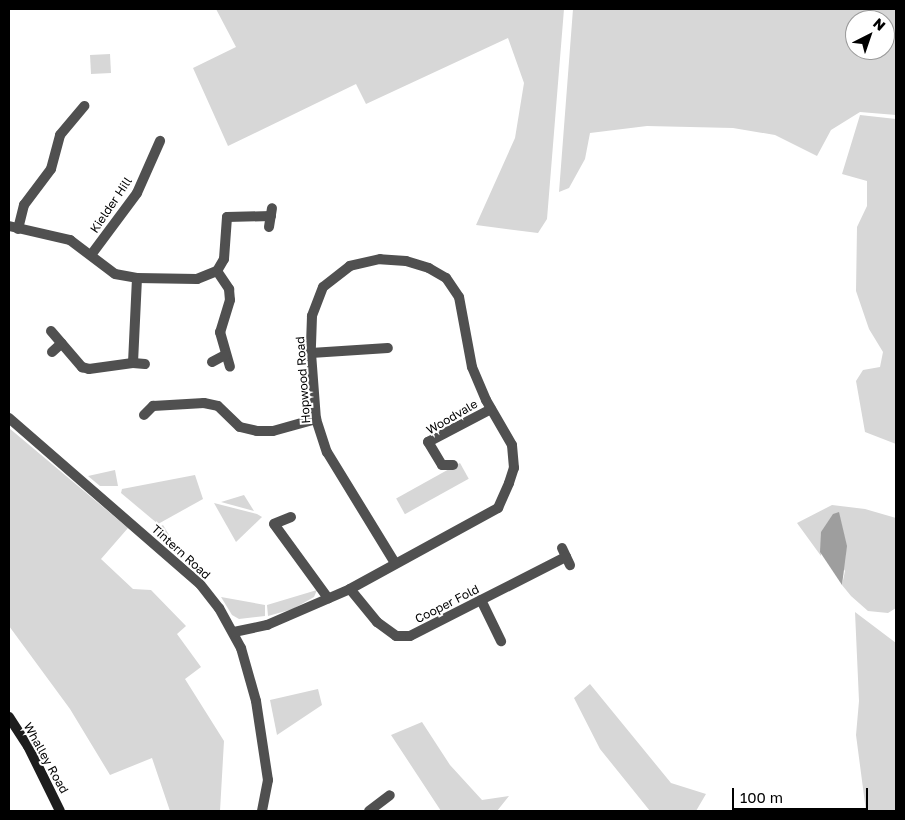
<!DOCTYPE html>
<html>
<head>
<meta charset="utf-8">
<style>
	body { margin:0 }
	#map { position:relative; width:905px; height:820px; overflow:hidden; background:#fff; font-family:"Golos Text",sans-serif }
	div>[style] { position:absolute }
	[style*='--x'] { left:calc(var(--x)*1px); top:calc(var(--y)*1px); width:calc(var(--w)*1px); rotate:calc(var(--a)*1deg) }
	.green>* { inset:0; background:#d7d7d7; transform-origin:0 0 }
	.water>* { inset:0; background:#9e9e9e }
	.street>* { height:10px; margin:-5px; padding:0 5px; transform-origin:5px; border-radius:5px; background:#505050 }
	.secondary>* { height:10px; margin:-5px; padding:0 5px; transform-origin:5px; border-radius:5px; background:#1d1d1d }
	span { translate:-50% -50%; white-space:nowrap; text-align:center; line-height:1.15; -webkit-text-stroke:4px #fff; paint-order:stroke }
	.street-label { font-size:12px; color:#000 }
	.frame { position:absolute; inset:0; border:10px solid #000; pointer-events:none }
	.north { position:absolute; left:845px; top:10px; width:50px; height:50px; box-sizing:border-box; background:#fff; border:1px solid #999; border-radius:50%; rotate:41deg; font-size:14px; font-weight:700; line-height:20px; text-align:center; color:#000 }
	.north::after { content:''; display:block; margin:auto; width:18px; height:22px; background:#000; clip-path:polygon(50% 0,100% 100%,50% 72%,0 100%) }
	.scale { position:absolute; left:732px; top:788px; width:136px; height:22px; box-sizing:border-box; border:2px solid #000; border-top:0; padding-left:6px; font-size:15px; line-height:18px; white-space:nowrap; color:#000; -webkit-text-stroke:4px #fff; paint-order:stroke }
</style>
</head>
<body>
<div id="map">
	<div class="green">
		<i style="clip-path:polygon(216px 9px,564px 9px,547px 219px,538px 233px,476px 225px,515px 138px,524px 83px,508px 38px,366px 104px,356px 84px,228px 146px,193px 68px,236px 47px)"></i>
		<i style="clip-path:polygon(evenodd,573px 9px,896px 9px,896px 115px,860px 112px,831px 130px,817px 156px,775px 135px,733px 128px,647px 126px,590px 133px,585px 159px,569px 188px,559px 192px,573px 9px,855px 20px,885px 20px,885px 50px,855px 50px,855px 20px)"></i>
		<i style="left:110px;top:54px;width:19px;height:20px;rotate:87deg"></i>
		<i style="clip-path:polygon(860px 115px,896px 119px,896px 444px,865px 432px,856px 381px,863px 370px,880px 367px,883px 352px,869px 329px,856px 291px,857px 227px,867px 206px,867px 181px,842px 174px)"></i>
		<i style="clip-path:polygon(9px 428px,128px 528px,101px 559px,133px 589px,151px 590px,186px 626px,177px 634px,201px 667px,185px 679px,224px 741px,220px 811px,170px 811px,152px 758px,110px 775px,70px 709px,9px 626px)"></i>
		<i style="left:460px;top:463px;width:18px;height:73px;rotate:61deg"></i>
		<i style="clip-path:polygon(115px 470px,118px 486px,100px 486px,88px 476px)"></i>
		<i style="clip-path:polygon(195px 475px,203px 499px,158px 524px,121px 493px,122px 489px)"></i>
		<i style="clip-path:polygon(244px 495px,254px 511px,221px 502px)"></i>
		<i style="clip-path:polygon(214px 503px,257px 514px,262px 517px,236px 542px)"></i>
		<i style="clip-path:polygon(832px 505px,865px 509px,896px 518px,896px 608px,888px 613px,868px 611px,851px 596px,842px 585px,845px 571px,821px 532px,821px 556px,797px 523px)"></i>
		<i style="clip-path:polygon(163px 525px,182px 556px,157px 536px,156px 529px)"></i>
		<i style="clip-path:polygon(317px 590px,314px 597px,293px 609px,268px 616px,267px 605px)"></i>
		<i style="clip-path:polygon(221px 597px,265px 605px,265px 616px,239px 619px,232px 615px)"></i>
		<i style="clip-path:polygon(855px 612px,896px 643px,896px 811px,866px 811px,856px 735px,859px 701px)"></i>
		<i style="clip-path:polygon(590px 684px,671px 783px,706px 794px,696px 811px,650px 811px,600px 749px,574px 698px)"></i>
		<i style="clip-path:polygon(318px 689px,322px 705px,277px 735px,270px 700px)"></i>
		<i style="clip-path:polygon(422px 722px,450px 765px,482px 800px,509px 796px,497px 811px,441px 811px,391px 735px)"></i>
	</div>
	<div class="water">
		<i style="clip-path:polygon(839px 512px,847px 546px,842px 585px,820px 552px,821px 532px,833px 514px)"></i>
	</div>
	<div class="street">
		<i style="--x:9;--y:226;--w:63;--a:12.9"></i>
		<i style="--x:70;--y:240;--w:56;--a:37.1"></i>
		<i style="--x:115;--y:274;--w:22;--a:10"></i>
		<i style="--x:137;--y:278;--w:60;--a:1"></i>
		<i style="--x:197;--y:279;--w:22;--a:-22"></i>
		<i style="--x:217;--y:271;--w:14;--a:-60"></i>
		<i style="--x:224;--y:259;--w:42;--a:-85.9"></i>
		<i style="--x:227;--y:217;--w:44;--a:-1.3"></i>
		<i style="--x:269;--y:227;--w:19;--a:-81"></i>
		<i style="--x:18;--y:229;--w:25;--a:-76"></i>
		<i style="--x:24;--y:205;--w:45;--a:-53.1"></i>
		<i style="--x:51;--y:169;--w:35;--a:-75"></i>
		<i style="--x:60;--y:135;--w:38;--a:-50"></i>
		<i style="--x:91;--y:255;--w:77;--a:-53.4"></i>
		<i style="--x:137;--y:193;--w:57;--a:-66.1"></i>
		<i style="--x:217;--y:271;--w:22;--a:56"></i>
		<i style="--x:229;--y:289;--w:11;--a:85"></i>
		<i style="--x:230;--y:300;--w:34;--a:107"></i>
		<i style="--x:220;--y:332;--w:36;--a:74"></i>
		<i style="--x:51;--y:331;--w:48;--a:49.3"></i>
		<i style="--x:82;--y:367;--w:7;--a:16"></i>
		<i style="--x:89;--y:369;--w:44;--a:-7.8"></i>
		<i style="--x:133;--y:363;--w:85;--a:-87.3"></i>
		<i style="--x:52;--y:352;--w:13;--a:-42"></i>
		<i style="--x:311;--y:353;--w:77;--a:-3.7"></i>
		<i style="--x:212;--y:362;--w:15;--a:-28"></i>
		<i style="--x:133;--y:363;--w:12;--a:5"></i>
		<i style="--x:144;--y:415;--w:13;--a:-45"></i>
		<i style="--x:153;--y:406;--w:51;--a:-3.4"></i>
		<i style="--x:204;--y:403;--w:14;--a:12"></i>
		<i style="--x:218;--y:406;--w:30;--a:44"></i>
		<i style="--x:240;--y:427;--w:17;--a:13"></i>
		<i style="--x:257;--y:431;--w:16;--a:0"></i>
		<i style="--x:273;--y:431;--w:45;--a:-15.6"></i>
		<i style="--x:9;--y:418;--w:253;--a:41"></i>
		<i style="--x:200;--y:584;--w:31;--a:52"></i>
		<i style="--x:219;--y:608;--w:46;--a:61.2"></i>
		<i style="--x:241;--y:648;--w:55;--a:74.2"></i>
		<i style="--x:256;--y:701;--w:80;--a:81.4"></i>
		<i style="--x:268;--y:780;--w:32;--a:101"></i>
		<i style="--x:453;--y:465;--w:11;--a:180"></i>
		<i style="--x:442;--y:465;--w:27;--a:-121"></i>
		<i style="--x:428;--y:442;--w:71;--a:-27.6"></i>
		<i style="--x:291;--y:517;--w:18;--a:158"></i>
		<i style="--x:274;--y:524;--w:92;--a:53.9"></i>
		<i style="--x:562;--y:548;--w:19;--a:65"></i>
		<i style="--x:350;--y:589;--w:43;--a:50.7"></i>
		<i style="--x:377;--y:622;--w:24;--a:36"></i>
		<i style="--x:396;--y:636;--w:14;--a:0"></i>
		<i style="--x:410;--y:636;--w:175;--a:-26.9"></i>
		<i style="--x:481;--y:600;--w:46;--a:64"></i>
		<i style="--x:234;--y:632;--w:34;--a:-12"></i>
		<i style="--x:267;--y:625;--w:90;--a:-23.4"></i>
		<i style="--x:350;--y:589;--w:169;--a:-28.7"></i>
		<i style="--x:498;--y:508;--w:27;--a:-66"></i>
		<i style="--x:509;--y:483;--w:16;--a:-72"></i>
		<i style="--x:514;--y:468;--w:23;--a:-95"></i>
		<i style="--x:512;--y:445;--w:52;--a:-120"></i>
		<i style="--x:486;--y:400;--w:36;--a:-113"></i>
		<i style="--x:472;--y:367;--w:71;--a:-100.5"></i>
		<i style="--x:459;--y:297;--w:23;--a:-124"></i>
		<i style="--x:446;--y:278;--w:20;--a:-150"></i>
		<i style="--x:429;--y:268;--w:24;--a:-163"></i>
		<i style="--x:406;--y:261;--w:26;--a:-176"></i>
		<i style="--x:380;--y:259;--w:31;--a:167"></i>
		<i style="--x:350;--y:266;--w:34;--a:142"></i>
		<i style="--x:323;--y:287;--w:31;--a:111"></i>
		<i style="--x:312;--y:316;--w:37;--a:92"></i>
		<i style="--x:311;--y:353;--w:66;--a:85.7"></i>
		<i style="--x:316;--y:419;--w:35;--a:72"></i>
		<i style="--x:327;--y:452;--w:130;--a:58.5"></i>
		<i style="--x:369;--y:811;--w:26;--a:-37"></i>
	</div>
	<div class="secondary">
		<i style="--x:9;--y:717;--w:35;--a:57"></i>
		<i style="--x:28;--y:746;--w:72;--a:63.8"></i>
	</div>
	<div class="street-label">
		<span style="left:111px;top:205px;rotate:-56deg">Kielder Hill</span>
		<span style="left:303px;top:380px;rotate:-94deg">Hopwood Road</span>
		<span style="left:452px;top:417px;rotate:-30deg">Woodvale</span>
		<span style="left:181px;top:552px;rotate:42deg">Tintern Road</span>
		<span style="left:447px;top:604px;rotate:-27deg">Cooper Fold</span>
		<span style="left:46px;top:758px;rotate:61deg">Whalley Road</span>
	</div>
	<div class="frame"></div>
	<div class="north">N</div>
	<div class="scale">100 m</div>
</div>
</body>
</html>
